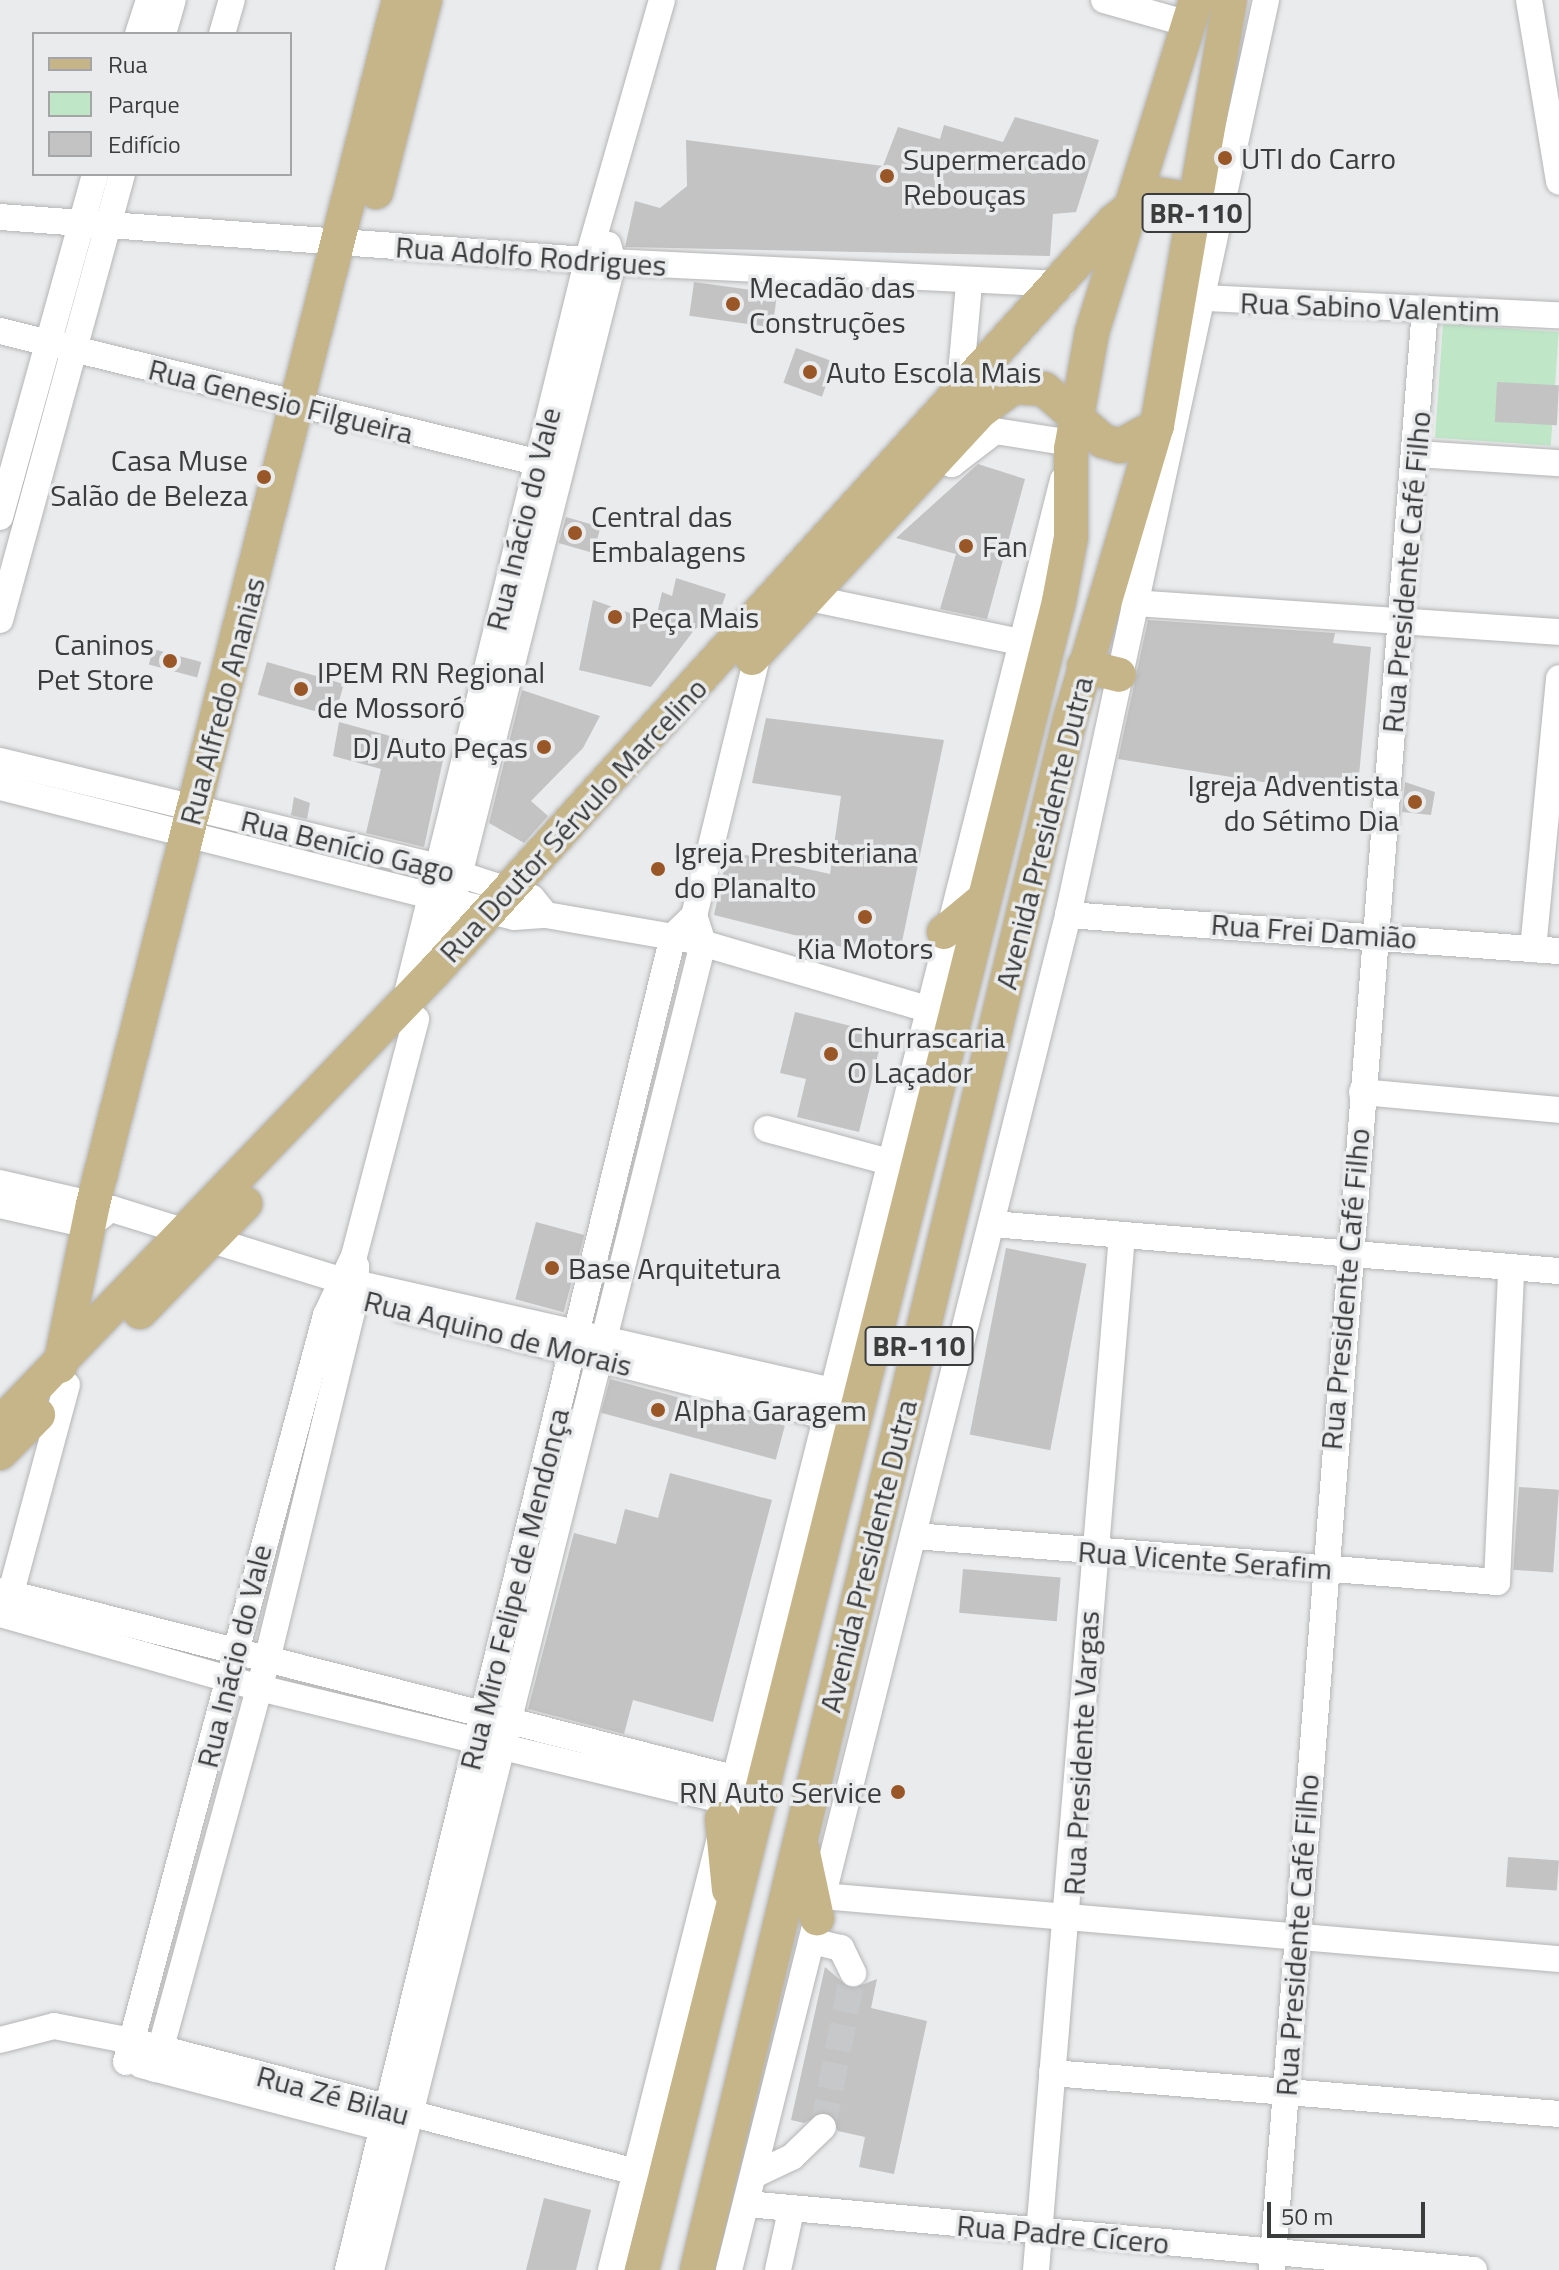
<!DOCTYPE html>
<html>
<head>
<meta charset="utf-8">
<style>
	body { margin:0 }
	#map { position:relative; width:1559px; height:2270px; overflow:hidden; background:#eaebec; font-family:"Titillium Web",sans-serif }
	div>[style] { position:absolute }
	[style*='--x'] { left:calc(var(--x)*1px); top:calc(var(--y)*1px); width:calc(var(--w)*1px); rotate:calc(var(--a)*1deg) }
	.green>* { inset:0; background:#bee6c7; transform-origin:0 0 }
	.building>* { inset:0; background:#c3c3c4; transform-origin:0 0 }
	.minor-tunnel>* { height:26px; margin-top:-13px; transform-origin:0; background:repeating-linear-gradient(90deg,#c7c8c9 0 26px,transparent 0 39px) }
	.roads { filter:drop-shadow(0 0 2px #b5b5b6) drop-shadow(0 0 2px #b5b5b6) }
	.minor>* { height:26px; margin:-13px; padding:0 13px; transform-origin:13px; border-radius:13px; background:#fff }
	.major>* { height:34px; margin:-17px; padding:0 17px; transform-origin:17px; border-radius:17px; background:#c5b589 }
	.dots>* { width:22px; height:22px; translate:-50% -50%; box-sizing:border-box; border:4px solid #eaebec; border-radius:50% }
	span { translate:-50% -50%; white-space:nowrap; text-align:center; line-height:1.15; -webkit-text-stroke:7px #eaebec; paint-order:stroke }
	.shield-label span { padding:2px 6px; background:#eaebec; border:2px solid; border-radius:6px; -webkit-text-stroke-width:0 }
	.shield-label { font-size:28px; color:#3b3c3c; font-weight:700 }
	.poi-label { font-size:30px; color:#3b3c3c }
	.left { translate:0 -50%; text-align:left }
	.right { translate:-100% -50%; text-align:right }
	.street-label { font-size:30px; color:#3b3c3c }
	.legend { position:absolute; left:32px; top:32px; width:260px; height:144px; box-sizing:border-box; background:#eaebec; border:2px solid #a4a5a6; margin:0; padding:10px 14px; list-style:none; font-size:24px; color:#3b3c3c }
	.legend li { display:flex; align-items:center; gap:16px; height:40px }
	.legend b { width:40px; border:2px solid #a4a5a6 }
	.scale { position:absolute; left:1267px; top:2202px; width:158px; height:36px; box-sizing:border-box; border:4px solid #3b3c3c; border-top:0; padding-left:10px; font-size:24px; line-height:28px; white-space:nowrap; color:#3b3c3c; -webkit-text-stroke:6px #eaebec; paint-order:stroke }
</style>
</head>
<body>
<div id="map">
	<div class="green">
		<i style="left:1443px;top:324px;width:116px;height:114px;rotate:4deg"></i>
	</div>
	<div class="building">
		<i style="clip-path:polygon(1015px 117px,1099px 140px,1076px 212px,1053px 214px,1050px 256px,625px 247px,635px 201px,660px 208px,687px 186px,686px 140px,883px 166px,898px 127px,940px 139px,944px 125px,1003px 142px)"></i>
		<i style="left:694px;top:282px;width:84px;height:34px;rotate:8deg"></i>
		<i style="left:796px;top:348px;width:41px;height:37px;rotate:20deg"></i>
		<i style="left:1497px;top:382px;width:62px;height:40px;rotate:3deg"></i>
		<i style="clip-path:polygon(978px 464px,1025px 479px,987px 619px,940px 609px,956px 554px,896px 538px)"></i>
		<i style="left:566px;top:517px;width:36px;height:27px;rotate:16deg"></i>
		<i style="clip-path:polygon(676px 578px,726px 594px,719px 614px,695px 629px,651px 687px,579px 670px,593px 600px,655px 622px,662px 592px,672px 596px)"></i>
		<i style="clip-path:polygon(1148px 620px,1335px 633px,1333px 643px,1371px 647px,1357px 797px,1118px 759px)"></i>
		<i style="left:153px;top:649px;width:50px;height:16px;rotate:15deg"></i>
		<i style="left:267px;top:662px;width:80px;height:34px;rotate:16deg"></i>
		<i style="clip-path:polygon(522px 690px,600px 716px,583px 748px,531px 801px,548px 816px,524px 843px,489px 823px)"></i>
		<i style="clip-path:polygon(766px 718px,944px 740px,898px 961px,714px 915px,728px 851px,830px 874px,841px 796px,752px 783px)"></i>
		<i style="clip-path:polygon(339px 722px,445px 751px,424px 847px,366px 833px,381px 769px,333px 756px)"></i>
		<i style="clip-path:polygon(1405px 782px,1435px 792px,1431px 815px,1402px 812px)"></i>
		<i style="clip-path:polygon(294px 797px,310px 803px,307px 819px,291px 815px)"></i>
		<i style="clip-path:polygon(795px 1012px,883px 1034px,859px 1132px,797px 1117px,806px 1079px,780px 1073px)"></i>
		<i style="left:536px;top:1222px;width:50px;height:80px;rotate:15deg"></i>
		<i style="left:1006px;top:1248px;width:82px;height:190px;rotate:11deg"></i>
		<i style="left:610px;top:1379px;width:181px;height:35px;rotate:15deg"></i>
		<i style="clip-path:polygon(670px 1473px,772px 1500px,713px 1722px,633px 1700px,624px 1734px,528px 1709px,574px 1533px,616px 1544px,625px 1509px,658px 1518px)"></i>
		<i style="left:1519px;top:1487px;width:40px;height:83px;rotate:4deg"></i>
		<i style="left:963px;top:1569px;width:98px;height:44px;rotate:5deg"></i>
		<i style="left:1508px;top:1857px;width:51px;height:30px;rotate:4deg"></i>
		<i style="clip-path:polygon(825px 1967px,851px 1989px,877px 1979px,871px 2008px,927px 2021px,894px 2174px,859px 2167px,865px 2137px,838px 2131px,828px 2112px,804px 2123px,791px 2120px)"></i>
		<i style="clip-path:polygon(544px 2198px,591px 2210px,576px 2270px,526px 2270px)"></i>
	</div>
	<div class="minor-tunnel">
		<i style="--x:823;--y:2127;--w:157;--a:-79"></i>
	</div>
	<div class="roads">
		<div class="minor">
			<i style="--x:1104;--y:0;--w:88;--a:15.8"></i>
			<i style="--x:1529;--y:0;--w:184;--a:80.6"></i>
			<i style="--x:138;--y:34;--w:36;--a:-72"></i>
			<i style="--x:163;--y:34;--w:35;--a:-74"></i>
			<i style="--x:222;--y:34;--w:35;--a:-74"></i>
			<i style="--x:0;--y:217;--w:615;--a:4.2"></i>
			<i style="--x:613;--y:262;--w:450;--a:2.8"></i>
			<i style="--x:1185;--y:297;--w:374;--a:2.8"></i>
			<i style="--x:0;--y:331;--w:568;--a:13.74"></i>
			<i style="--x:959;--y:396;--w:113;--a:-84.9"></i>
			<i style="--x:927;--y:454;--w:27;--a:22"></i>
			<i style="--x:952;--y:464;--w:54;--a:-37.5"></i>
			<i style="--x:995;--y:431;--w:78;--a:8.9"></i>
			<i style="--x:1418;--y:454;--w:141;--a:3.7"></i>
			<i style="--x:0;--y:517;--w:356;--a:-74.5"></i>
			<i style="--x:809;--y:598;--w:216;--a:11.8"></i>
			<i style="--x:1134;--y:603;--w:426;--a:3.9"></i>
			<i style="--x:0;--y:620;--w:462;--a:-74.7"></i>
			<i style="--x:0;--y:761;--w:447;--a:13.6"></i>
			<i style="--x:435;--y:866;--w:102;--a:18.3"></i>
			<i style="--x:532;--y:898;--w:22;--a:51"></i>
			<i style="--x:0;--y:787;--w:530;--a:14.19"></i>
			<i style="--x:514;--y:917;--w:32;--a:-4"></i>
			<i style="--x:546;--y:915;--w:147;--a:9.8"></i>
			<i style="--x:691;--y:940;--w:243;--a:16.3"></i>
			<i style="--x:1068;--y:915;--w:492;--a:4.2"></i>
			<i style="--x:1533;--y:949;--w:272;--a:-84.5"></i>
			<i style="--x:435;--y:971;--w:731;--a:-75.91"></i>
			<i style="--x:613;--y:262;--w:18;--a:-106"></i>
			<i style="--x:405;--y:1002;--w:766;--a:-76.18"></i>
			<i style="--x:588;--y:258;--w:268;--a:-74"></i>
			<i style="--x:1362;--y:1092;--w:198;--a:5.2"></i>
			<i style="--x:767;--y:1129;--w:123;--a:15.1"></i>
			<i style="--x:0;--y:1183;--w:115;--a:13.1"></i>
			<i style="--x:112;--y:1209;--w:236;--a:17.3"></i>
			<i style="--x:337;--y:1279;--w:503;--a:12.74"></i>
			<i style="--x:0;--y:1205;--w:91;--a:12.7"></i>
			<i style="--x:89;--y:1225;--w:17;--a:-36"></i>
			<i style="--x:992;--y:1224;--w:569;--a:4.74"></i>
			<i style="--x:402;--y:1309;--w:433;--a:14.2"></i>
			<i style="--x:914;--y:1536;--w:585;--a:4.51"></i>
			<i style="--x:1497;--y:1582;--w:314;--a:-87.4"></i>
			<i style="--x:0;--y:1591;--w:756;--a:14.31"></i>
			<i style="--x:7;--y:1607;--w:230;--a:-74.9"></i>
			<i style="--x:0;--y:1614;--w:269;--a:15.9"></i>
			<i style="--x:259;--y:1688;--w:481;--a:13.6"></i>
			<i style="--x:822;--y:1896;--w:740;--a:4.89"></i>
			<i style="--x:812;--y:1941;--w:30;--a:14"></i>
			<i style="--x:841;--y:1948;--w:28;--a:64"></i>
			<i style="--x:0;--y:2040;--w:56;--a:-14.5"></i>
			<i style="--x:54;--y:2026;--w:79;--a:10.9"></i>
			<i style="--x:132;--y:2041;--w:521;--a:14.57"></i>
			<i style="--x:126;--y:2062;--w:773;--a:-75.01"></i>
			<i style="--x:326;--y:1315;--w:65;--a:-64.6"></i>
			<i style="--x:354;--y:1256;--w:245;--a:-75.3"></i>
			<i style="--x:141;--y:2065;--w:266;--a:14.6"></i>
			<i style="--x:155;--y:2069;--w:428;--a:-74.7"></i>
			<i style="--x:268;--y:1656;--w:368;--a:-76.3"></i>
			<i style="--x:355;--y:1298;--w:32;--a:-88"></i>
			<i style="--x:1052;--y:2073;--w:509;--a:4.62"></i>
			<i style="--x:754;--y:2175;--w:42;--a:-25.3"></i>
			<i style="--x:792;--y:2157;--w:43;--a:-44.1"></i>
			<i style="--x:747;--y:2204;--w:730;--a:5.19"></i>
			<i style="--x:348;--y:2270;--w:1373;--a:-76.31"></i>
			<i style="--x:673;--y:936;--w:29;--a:-44"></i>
			<i style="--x:371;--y:2270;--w:1368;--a:-75.95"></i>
			<i style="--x:703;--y:943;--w:28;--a:-108"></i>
			<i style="--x:694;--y:916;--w:274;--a:-76.3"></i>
			<i style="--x:611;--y:2270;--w:1846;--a:-75.83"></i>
			<i style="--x:729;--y:2270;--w:1397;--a:-75.95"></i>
			<i style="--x:1068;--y:915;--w:936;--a:-77.79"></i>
			<i style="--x:778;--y:2270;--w:60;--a:-77.6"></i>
			<i style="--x:1036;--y:2270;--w:1038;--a:-85.25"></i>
			<i style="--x:1272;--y:2270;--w:1967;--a:-85.54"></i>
		</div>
		<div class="major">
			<i style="--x:376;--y:192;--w:198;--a:-75.7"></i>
			<i style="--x:752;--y:658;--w:338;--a:-47.2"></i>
			<i style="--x:982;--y:410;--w:39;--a:-36"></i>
			<i style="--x:1014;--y:387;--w:30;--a:4"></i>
			<i style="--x:1044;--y:389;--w:79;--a:41.4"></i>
			<i style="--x:1103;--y:441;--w:18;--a:16"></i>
			<i style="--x:1120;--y:446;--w:42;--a:-28.4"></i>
			<i style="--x:1084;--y:666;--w:36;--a:14"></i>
			<i style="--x:944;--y:932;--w:52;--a:-39.5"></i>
			<i style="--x:140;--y:1312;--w:151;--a:-45.8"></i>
			<i style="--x:60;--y:1366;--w:165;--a:-78.5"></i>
			<i style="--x:93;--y:1204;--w:1242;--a:-75.74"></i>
			<i style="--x:0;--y:1424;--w:628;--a:-46.16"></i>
			<i style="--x:435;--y:971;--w:1010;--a:-47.85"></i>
			<i style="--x:1113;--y:222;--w:46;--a:-38.9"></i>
			<i style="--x:1149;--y:193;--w:25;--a:9"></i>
			<i style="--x:1174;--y:197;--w:30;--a:44"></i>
			<i style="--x:0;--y:1453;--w:54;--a:-45"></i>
			<i style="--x:722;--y:1819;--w:71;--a:84.4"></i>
			<i style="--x:802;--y:1848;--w:72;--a:77.9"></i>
			<i style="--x:642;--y:2270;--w:1720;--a:-75.97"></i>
			<i style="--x:1059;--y:601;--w:65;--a:-79.4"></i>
			<i style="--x:1071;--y:537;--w:88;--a:-90"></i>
			<i style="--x:1071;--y:449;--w:119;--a:-79.8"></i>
			<i style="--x:1092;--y:332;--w:348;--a:-72.6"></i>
			<i style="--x:697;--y:2270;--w:1595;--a:-76.48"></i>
			<i style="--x:1070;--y:719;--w:306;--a:-73.5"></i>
			<i style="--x:1157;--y:426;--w:432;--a:-80.3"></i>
		</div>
	</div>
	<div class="dots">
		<i style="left:1225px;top:158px;background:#995626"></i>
		<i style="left:887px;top:176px;background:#995626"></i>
		<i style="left:733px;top:304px;background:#995626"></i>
		<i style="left:810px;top:372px;background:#995626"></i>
		<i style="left:264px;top:477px;background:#995626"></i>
		<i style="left:575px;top:533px;background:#995626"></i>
		<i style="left:966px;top:546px;background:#995626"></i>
		<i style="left:615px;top:617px;background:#995626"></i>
		<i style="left:170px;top:661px;background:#995626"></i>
		<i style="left:301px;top:689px;background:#995626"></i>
		<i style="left:544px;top:747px;background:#995626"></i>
		<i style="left:1415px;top:802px;background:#995626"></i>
		<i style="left:658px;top:869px;background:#995626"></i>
		<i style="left:865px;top:917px;background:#995626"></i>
		<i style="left:831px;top:1054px;background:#995626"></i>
		<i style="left:552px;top:1268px;background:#995626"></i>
		<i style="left:658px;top:1410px;background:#995626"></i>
		<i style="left:898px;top:1792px;background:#995626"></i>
	</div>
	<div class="shield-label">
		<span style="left:1196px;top:213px">BR-110</span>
		<span style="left:919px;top:1346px">BR-110</span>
	</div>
	<div class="poi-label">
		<span class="left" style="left:1241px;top:158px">UTI do Carro</span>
		<span class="left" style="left:903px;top:176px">Supermercado<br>Rebouças</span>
		<span class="left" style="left:749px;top:304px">Mecadão das<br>Construções</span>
		<span class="left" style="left:826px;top:372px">Auto Escola Mais</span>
		<span class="right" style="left:248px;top:477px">Casa Muse<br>Salão de Beleza</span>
		<span class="left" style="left:591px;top:533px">Central das<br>Embalagens</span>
		<span class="left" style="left:982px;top:546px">Fan</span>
		<span class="left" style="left:631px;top:617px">Peça Mais</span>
		<span class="right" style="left:154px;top:661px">Caninos<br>Pet Store</span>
		<span class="left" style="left:317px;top:689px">IPEM RN Regional<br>de Mossoró</span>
		<span class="right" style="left:528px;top:747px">DJ Auto Peças</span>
		<span class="right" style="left:1399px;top:802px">Igreja Adventista<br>do Sétimo Dia</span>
		<span class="left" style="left:674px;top:869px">Igreja Presbiteriana<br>do Planalto</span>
		<span style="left:865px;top:948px">Kia Motors</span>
		<span class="left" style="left:847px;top:1054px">Churrascaria<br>O Laçador</span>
		<span class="left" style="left:568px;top:1268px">Base Arquitetura</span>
		<span class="left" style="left:674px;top:1410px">Alpha Garagem</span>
		<span class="right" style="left:882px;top:1792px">RN Auto Service</span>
	</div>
	<div class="street-label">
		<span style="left:531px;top:256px;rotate:4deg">Rua Adolfo Rodrigues</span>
		<span style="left:1370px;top:307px;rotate:2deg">Rua Sabino Valentim</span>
		<span style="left:281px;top:401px;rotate:14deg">Rua Genesio Filgueira</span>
		<span style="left:523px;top:519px;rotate:-76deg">Rua Inácio do Vale</span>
		<span style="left:1406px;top:572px;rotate:-85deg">Rua Presidente Café Filho</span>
		<span style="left:222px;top:701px;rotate:-75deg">Rua Alfredo Ananias</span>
		<span style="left:573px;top:820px;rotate:-47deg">Rua Doutor Sérvulo Marcelino</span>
		<span style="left:1044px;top:833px;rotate:-76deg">Avenida Presidente Dutra</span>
		<span style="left:348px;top:846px;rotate:14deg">Rua Benício Gago</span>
		<span style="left:1314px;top:931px;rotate:4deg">Rua Frei Damião</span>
		<span style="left:1345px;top:1289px;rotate:-85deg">Rua Presidente Café Filho</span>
		<span style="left:498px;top:1333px;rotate:14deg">Rua Aquino de Morais</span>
		<span style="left:868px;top:1556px;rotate:-76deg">Avenida Presidente Dutra</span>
		<span style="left:1205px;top:1560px;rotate:4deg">Rua Vicente Serafim</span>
		<span style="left:514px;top:1589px;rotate:-76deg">Rua Miro Felipe de Mendonça</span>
		<span style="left:234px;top:1656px;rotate:-76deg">Rua Inácio do Vale</span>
		<span style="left:1081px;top:1753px;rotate:-87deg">Rua Presidente Vargas</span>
		<span style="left:1297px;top:1935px;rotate:-86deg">Rua Presidente Café Filho</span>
		<span style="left:333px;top:2095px;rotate:15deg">Rua Zé Bilau</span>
		<span style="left:1063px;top:2234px;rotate:5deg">Rua Padre Cícero</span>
	</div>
	<ul class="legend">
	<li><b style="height:10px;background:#c5b589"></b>Rua</li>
	<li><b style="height:22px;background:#bee6c7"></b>Parque</li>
	<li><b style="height:22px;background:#c3c3c4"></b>Edifício</li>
	</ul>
	<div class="scale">50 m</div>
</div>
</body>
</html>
